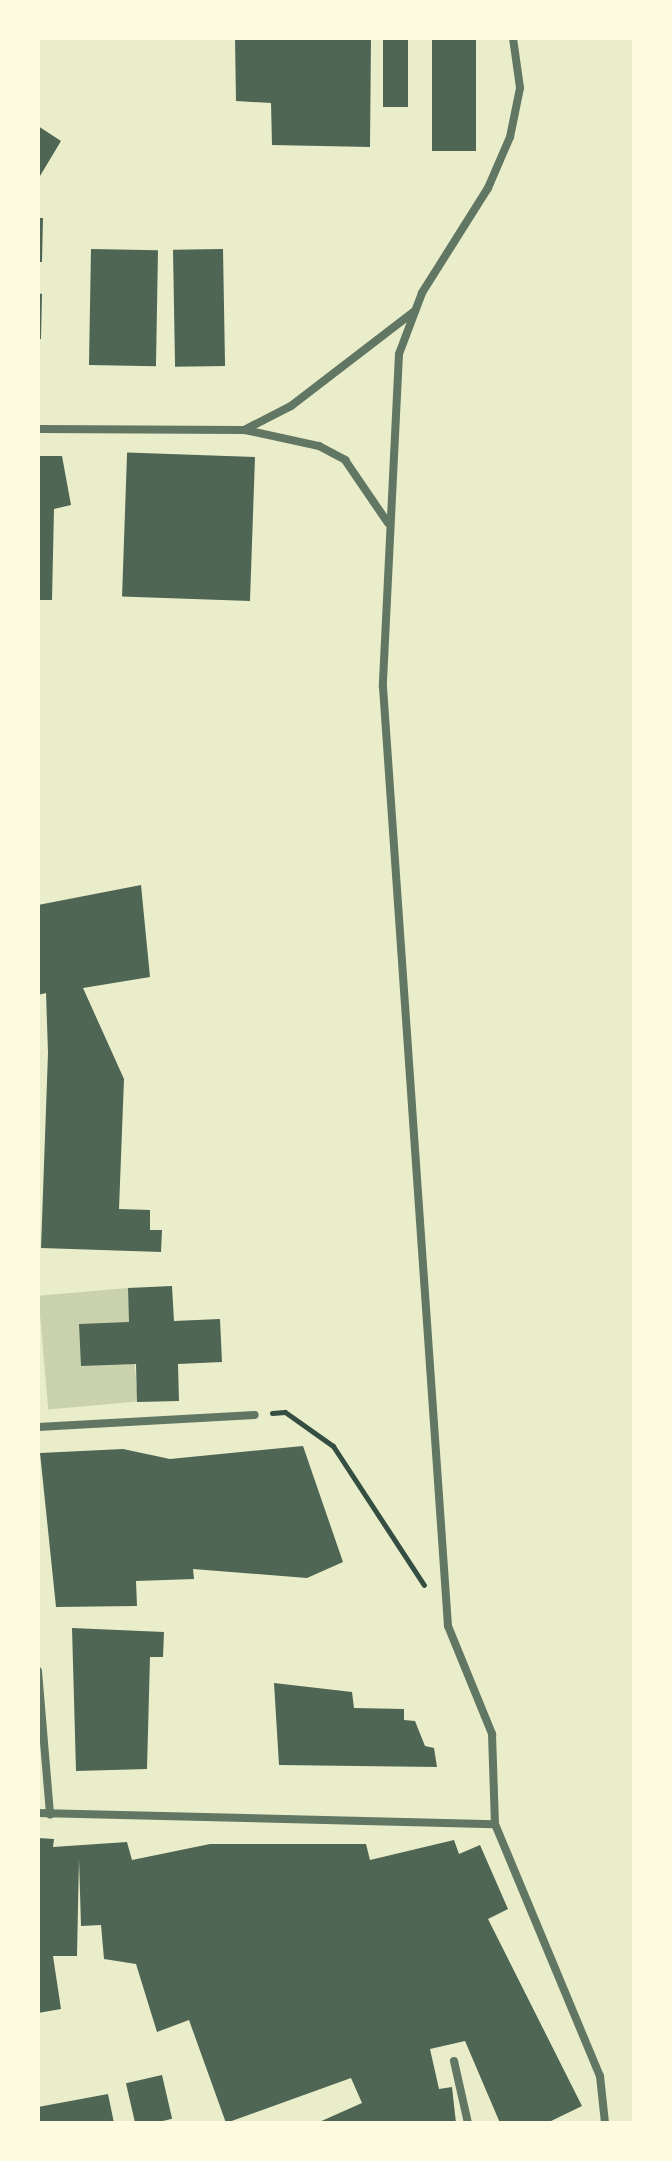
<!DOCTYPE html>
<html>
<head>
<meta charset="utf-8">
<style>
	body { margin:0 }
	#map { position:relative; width:672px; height:2161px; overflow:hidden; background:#e9edc9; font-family:Commissioner,sans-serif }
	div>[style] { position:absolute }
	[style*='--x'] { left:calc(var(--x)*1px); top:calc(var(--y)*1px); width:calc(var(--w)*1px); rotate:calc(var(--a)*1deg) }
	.green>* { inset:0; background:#cad2ad; transform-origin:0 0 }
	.building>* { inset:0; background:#4f6655; transform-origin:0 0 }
	.path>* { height:5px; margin:-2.5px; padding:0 2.5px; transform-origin:2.5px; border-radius:2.5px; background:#344e41 }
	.minor>* { height:8px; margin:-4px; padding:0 4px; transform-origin:4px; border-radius:4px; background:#617663 }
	span { translate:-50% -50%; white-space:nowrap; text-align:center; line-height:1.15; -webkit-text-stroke:8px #fefae0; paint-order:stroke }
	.frame { position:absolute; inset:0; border:40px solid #fefae0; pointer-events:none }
</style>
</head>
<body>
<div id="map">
	<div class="green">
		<i style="left:128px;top:1288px;width:114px;height:90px;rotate:85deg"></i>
	</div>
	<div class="building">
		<i style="clip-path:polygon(235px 38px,371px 38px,370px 147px,272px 145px,271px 103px,236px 101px)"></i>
		<i style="left:383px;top:38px;width:25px;height:69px"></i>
		<i style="left:432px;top:38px;width:44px;height:113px"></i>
		<i style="clip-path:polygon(38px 126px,61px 141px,40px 176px,38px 174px)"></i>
		<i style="clip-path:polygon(38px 218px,43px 218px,42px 262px,38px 262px)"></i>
		<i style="left:91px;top:249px;width:67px;height:116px;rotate:1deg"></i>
		<i style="left:223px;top:249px;width:117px;height:50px;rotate:89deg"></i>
		<i style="clip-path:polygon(38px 293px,42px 294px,41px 339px,38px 339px)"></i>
		<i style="clip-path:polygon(38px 456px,62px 456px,71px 505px,54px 509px,52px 600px,38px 600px)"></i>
		<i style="left:255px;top:457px;width:144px;height:128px;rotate:92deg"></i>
		<i style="clip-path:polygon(141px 885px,150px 977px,83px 988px,124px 1079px,119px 1209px,150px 1210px,150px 1230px,162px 1230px,161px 1252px,41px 1248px,48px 1053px,46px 993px,38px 995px,38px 905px)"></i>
		<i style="clip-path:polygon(172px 1286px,174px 1321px,220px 1319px,222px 1362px,178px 1364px,179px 1401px,137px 1402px,136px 1364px,81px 1366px,79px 1324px,129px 1322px,128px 1288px)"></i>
		<i style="clip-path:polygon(303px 1446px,343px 1562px,307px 1578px,193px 1569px,194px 1579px,136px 1581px,137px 1606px,56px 1607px,40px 1453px,123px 1449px,170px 1459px)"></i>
		<i style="clip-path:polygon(72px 1628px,164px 1632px,163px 1657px,150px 1657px,147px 1769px,76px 1771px)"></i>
		<i style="clip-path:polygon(274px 1683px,352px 1692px,354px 1708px,404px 1709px,404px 1720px,415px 1721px,425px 1746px,434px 1748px,437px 1767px,279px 1765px)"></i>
		<i style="clip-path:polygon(38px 1838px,54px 1839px,53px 1847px,127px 1842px,132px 1860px,210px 1844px,366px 1844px,370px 1860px,454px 1840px,459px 1854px,480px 1845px,508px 1909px,488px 1919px,582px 2106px,547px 2123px,500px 2123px,465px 2041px,430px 2049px,439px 2089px,452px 2087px,456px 2123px,317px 2123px,362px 2103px,351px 2078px,226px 2123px,189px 2020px,157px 2032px,136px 1964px,104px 1959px,101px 1925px,81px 1926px,79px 1859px,77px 1956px,53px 1956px,61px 2009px,38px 2013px)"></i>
		<i style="left:162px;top:2075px;width:45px;height:37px;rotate:77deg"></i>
		<i style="clip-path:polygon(108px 2094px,114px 2123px,38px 2123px,38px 2107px)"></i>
	</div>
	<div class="path">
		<i style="--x:272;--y:1413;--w:13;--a:-4"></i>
		<i style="--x:285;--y:1412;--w:59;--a:35.3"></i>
		<i style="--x:333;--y:1446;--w:166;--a:56.8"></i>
	</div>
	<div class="minor">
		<i style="--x:513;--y:38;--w:50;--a:82"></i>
		<i style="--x:520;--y:88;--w:50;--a:101.5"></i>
		<i style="--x:510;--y:137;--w:56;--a:113.3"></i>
		<i style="--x:488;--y:188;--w:124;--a:122.2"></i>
		<i style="--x:422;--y:293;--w:65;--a:110.7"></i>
		<i style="--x:399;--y:354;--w:333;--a:92.8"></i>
		<i style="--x:383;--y:687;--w:941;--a:86.04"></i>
		<i style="--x:448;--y:1626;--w:117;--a:67.8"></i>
		<i style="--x:492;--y:1734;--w:90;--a:88.1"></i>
		<i style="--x:495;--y:1824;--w:273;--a:67.4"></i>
		<i style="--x:600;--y:2076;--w:47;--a:83.9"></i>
		<i style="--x:38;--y:429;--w:206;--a:0.3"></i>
		<i style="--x:244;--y:430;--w:53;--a:-27.1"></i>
		<i style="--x:291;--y:406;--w:156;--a:-37.5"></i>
		<i style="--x:245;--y:430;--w:76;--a:12.2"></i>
		<i style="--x:319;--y:446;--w:30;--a:28"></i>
		<i style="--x:345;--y:460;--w:76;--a:55.7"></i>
		<i style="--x:38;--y:1427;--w:217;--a:-3.2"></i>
		<i style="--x:38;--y:1671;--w:144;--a:85.2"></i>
		<i style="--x:38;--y:1813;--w:457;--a:1.4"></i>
		<i style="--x:454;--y:2061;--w:64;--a:77.3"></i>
	</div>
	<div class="frame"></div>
</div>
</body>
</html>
